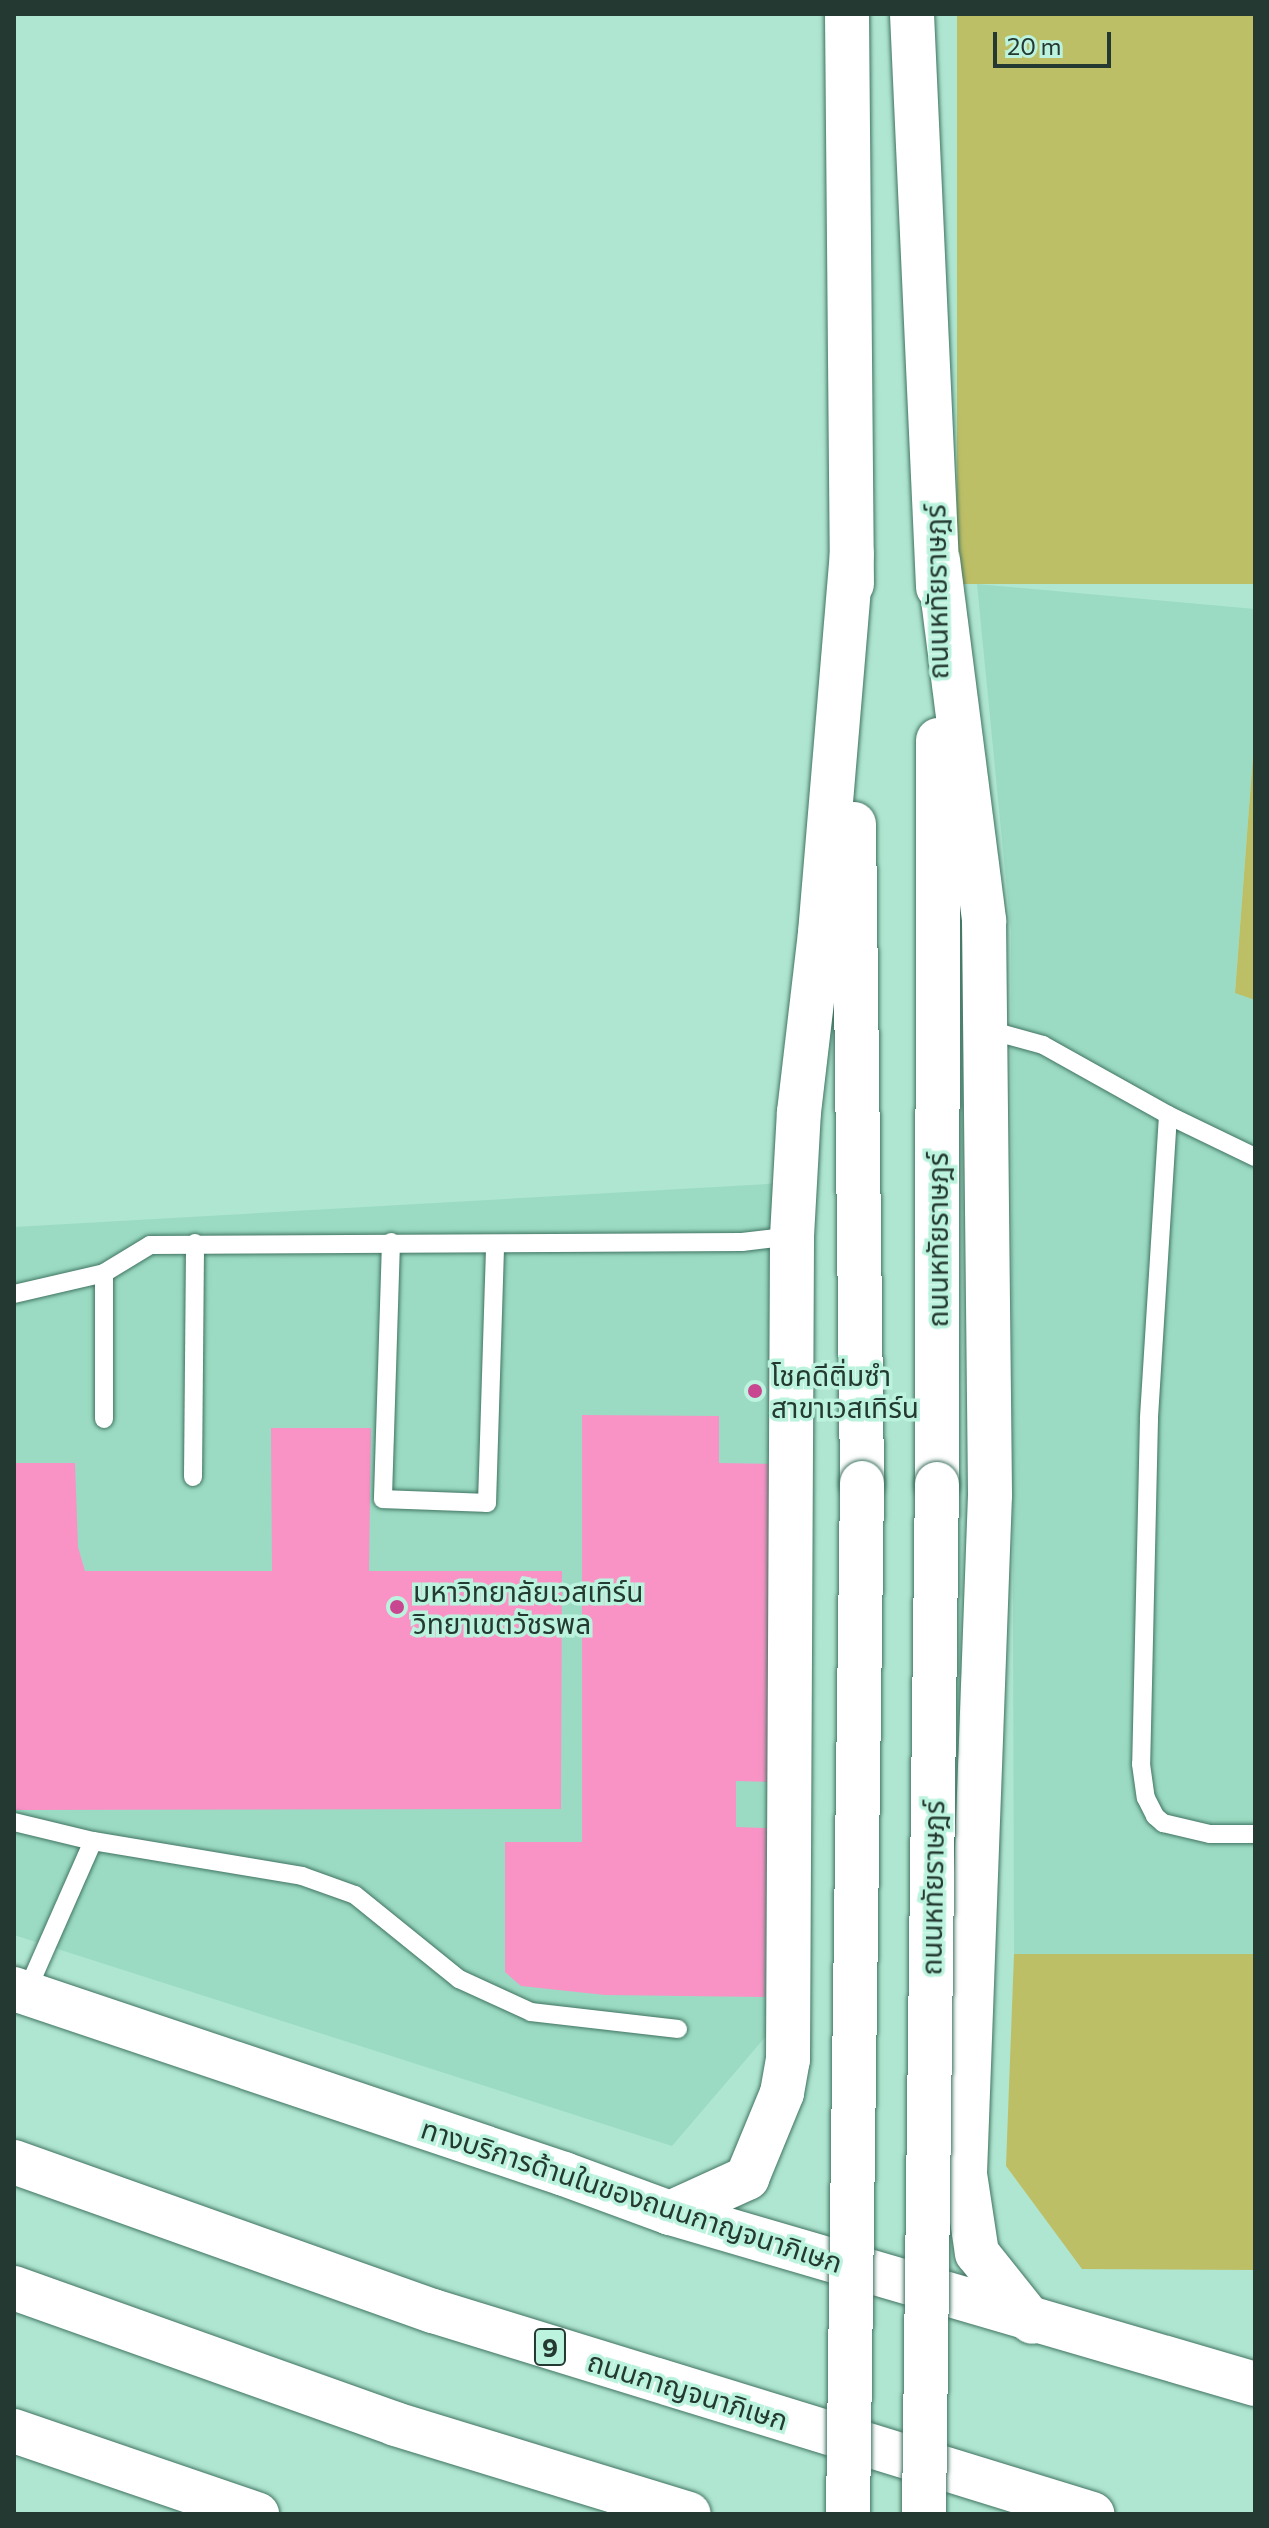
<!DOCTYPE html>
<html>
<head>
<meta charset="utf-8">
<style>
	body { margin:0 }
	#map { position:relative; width:1269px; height:2528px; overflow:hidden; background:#afe6d1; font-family:Commissioner,"Noto Sans Thai",sans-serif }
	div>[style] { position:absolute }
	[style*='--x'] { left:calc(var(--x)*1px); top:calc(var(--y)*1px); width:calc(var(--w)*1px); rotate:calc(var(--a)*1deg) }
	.built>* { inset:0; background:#9bdbc3 }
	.green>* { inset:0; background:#bdbf66; transform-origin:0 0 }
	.building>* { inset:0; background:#f993c6 }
	.roads { filter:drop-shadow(0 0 2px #417462) drop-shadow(0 0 2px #417462) }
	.service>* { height:18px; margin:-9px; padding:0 9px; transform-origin:9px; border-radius:9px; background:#fff }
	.secondary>* { height:44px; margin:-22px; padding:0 22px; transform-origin:22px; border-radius:22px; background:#fff }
	.motorway>* { height:44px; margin:-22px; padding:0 22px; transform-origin:22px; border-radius:22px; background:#fff }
	.bridges { filter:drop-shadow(0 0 2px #417462) drop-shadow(0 0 2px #417462) }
	.secondary-bridge>* { height:44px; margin:-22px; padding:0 22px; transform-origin:22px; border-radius:22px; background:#fff }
	.dots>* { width:22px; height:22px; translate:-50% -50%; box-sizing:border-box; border:4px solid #bcf3de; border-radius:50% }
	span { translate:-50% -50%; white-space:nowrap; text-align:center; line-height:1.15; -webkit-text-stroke:7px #bcf3de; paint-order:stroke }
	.shield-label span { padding:2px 6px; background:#bcf3de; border:2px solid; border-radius:6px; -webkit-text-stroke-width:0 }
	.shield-label { font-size:26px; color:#233931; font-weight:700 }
	.street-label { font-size:28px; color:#233931 }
	.poi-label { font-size:28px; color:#233931 }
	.left { translate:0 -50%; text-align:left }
	.frame { position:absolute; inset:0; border:16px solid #233931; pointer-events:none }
	.scale { position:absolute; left:993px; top:32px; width:118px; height:36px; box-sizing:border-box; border:4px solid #233931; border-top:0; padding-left:10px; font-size:24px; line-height:28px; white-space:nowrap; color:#233931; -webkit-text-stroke:6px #bcf3de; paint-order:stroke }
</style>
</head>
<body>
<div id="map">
	<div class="built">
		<i style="clip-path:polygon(977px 584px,1255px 609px,1255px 729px,1235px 992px,1255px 1000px,1255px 1954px,1014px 1954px,1011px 932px)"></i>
		<i style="clip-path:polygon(784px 1183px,779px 2021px,672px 2146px,14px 1935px,14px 1227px)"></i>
	</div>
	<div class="green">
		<i style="left:957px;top:14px;width:298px;height:570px"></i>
		<i style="clip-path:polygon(1255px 729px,1255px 1000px,1235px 993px)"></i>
		<i style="clip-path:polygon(1014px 1954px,1255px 1954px,1255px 2270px,1082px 2269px,1006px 2166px)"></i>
	</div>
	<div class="building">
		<i style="clip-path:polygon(582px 1415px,719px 1416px,719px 1463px,773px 1464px,770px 1782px,736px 1781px,736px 1827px,767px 1828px,765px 1997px,605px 1995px,521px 1986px,505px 1972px,505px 1842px,582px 1842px)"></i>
		<i style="clip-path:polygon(271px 1428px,371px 1428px,369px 1571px,562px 1571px,561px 1809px,14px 1810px,14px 1463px,75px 1463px,78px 1547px,85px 1571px,272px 1571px)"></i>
	</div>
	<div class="roads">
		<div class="service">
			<i style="--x:985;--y:1029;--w:60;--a:15.4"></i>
			<i style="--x:1043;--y:1045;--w:143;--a:29.2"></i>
			<i style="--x:1168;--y:1115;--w:97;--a:25.8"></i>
			<i style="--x:1168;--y:1115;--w:305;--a:93.6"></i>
			<i style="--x:1149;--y:1419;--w:345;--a:91.3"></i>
			<i style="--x:1141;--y:1764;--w:34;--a:82"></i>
			<i style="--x:1146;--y:1798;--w:20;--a:63"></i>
			<i style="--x:1155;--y:1816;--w:11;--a:41"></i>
			<i style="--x:1163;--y:1823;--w:48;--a:13.2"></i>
			<i style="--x:1210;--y:1834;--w:45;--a:0"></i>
			<i style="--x:391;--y:1242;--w:257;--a:91.8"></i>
			<i style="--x:383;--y:1499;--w:104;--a:2.2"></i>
			<i style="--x:487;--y:1503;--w:259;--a:-88.2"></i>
			<i style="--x:104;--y:1273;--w:146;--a:90"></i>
			<i style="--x:14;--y:1294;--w:92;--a:-13.1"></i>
			<i style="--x:104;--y:1273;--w:54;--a:-31.3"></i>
			<i style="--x:150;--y:1245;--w:592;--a:-0.29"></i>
			<i style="--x:742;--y:1242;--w:50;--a:-6.8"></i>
			<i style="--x:193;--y:1477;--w:234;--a:-89.5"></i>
			<i style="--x:14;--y:1822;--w:81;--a:13.5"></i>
			<i style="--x:93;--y:1841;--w:212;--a:9.5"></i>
			<i style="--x:302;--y:1876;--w:56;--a:19.7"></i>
			<i style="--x:355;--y:1895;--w:134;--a:38.9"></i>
			<i style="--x:459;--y:1979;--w:79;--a:24.6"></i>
			<i style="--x:531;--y:2012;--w:148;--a:6.6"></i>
			<i style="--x:26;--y:1993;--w:166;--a:-66.2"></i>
		</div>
		<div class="secondary">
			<i style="--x:847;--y:14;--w:570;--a:89.5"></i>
			<i style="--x:912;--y:14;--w:574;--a:87.4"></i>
			<i style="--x:938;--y:560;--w:364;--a:82.7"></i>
			<i style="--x:984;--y:921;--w:574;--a:89.4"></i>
			<i style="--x:990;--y:1495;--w:679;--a:92.11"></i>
			<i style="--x:965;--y:2174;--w:80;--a:81.4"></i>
			<i style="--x:977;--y:2253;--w:88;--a:51.4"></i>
			<i style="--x:854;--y:824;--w:659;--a:89.3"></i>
			<i style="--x:937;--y:1484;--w:744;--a:-89.92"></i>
			<i style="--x:14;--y:1989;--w:580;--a:18.59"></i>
			<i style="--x:564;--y:2174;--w:113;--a:20.2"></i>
			<i style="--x:670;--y:2213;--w:609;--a:16.29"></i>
			<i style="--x:670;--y:2213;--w:85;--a:-24.4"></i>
			<i style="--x:747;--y:2178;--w:92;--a:-67.6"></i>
			<i style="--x:782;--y:2093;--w:34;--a:-80"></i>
			<i style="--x:788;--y:2060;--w:824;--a:-89.72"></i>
			<i style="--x:792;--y:1236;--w:124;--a:-86.8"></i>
			<i style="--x:799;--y:1112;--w:180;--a:-83.3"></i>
			<i style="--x:820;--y:933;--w:381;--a:-85.2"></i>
			<i style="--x:14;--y:2431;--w:257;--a:18.9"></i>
		</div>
		<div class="motorway">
			<i style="--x:14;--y:2162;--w:445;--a:19.6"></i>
			<i style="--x:433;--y:2311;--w:690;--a:17.12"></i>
			<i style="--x:14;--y:2288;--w:405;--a:19.6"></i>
			<i style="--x:395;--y:2424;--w:307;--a:17"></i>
		</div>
	</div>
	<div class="bridges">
		<div class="secondary-bridge">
			<i style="--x:848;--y:2514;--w:1031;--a:-89.22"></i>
			<i style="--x:924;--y:2514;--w:1030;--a:-89.28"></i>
		</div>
	</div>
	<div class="dots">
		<i style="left:755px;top:1391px;background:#c94790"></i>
		<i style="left:397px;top:1607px;background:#c94790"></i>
	</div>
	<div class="shield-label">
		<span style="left:550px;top:2347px">9</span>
	</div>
	<div class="street-label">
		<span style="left:936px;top:592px;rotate:-91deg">ถนนหทัยราษฎร์</span>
		<span style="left:937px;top:1240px;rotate:-90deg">ถนนหทัยราษฎร์</span>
		<span style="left:932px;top:1888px;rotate:-89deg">ถนนหทัยราษฎร์</span>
		<span style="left:632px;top:2195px;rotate:18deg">ทางบริการด้านในของถนนกาญจนาภิเษก</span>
		<span style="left:688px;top:2390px;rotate:17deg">ถนนกาญจนาภิเษก</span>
	</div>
	<div class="poi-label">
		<span class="left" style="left:771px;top:1391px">โชคดีติ่มซำ<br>สาขาเวสเทิร์น</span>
		<span class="left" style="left:413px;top:1607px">มหาวิทยาลัยเวสเทิร์น<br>วิทยาเขตวัชรพล</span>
	</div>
	<div class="frame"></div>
	<div class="scale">20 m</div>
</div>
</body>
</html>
